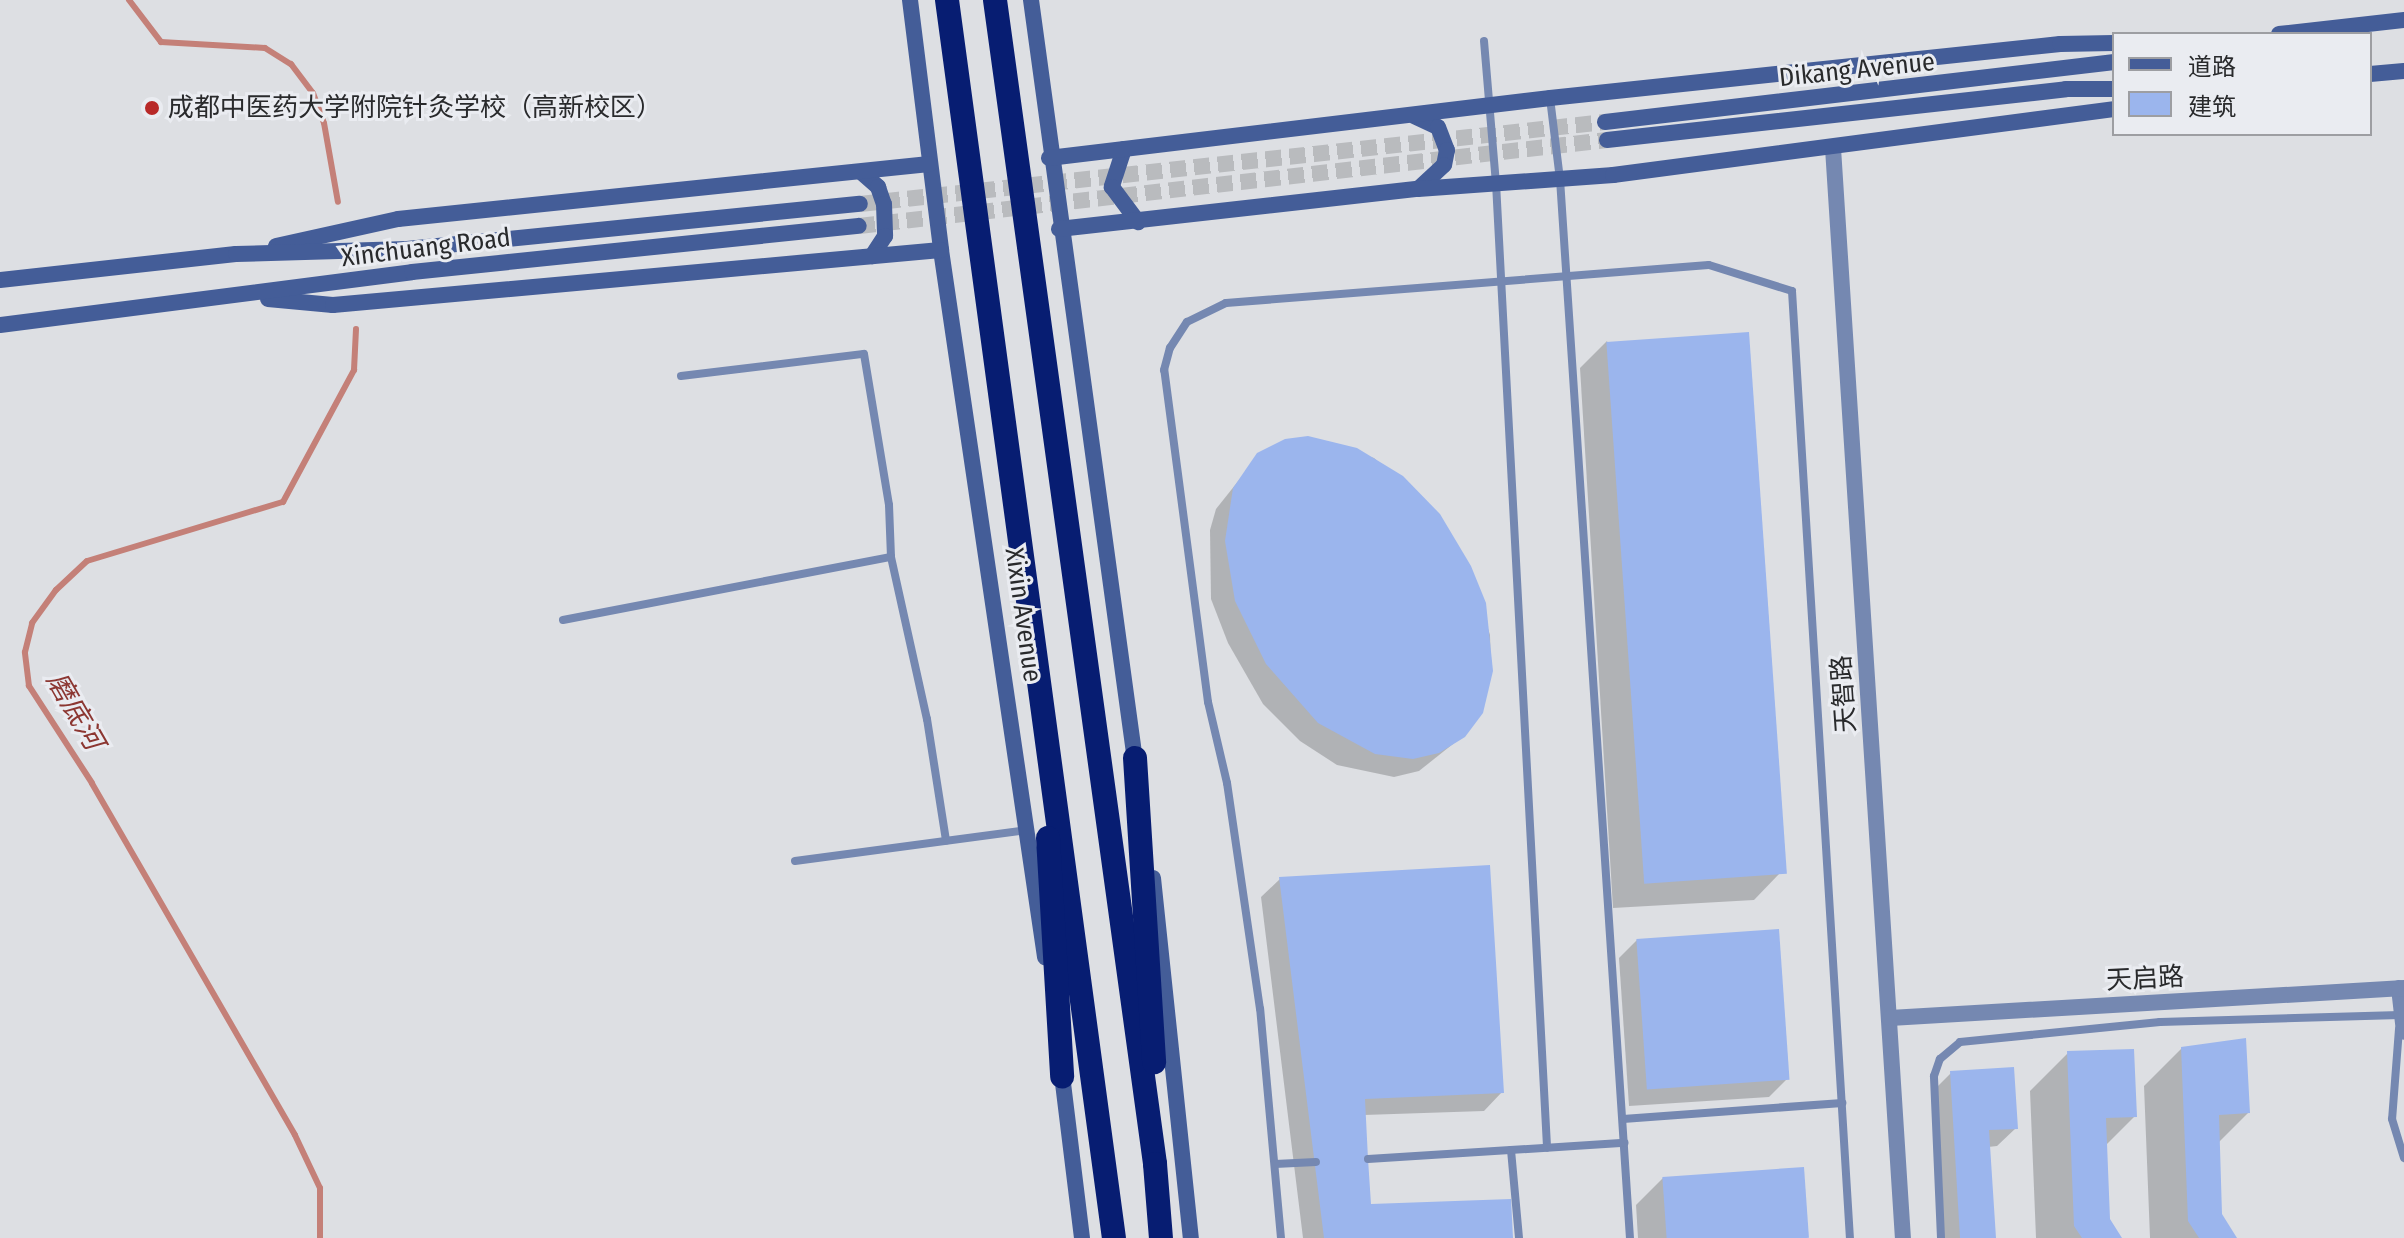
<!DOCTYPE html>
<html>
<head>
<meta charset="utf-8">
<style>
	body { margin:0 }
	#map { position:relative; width:2404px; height:1238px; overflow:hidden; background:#dddfe3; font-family:"Fira Sans Condensed","Noto Sans SC",sans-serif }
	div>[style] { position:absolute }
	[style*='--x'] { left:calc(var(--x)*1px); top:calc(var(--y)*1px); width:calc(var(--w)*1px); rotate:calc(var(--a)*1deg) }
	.shadow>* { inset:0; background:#0003 }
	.stream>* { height:6px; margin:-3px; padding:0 3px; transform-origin:3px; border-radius:3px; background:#c48078 }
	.building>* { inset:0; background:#9bb5ed; transform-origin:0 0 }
	.secondary-tunnel>* { height:16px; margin-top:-8px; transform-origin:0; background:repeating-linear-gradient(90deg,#b9bbbe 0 16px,transparent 0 24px) }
	.lane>* { height:8px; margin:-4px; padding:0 4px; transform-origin:4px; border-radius:4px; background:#7588b1 }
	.street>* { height:16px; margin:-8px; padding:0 8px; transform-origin:8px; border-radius:8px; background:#7588b1 }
	.secondary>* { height:16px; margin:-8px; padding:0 8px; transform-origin:8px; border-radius:8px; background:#445d98 }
	.highway>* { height:24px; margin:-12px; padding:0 12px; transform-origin:12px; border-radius:12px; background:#071d72 }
	.dots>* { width:22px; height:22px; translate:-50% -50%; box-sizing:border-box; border:4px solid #eaecf1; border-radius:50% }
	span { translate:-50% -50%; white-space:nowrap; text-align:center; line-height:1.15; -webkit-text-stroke:6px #eaecf1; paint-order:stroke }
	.street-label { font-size:26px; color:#292a2c }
	.poi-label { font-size:26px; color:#292a2c }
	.left { translate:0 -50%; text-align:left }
	.water-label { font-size:28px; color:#8c3732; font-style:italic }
	.legend { position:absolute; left:2112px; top:32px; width:260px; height:104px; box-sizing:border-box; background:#eaecf1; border:2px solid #9d9ea2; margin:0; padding:10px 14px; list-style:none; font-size:24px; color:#292a2c }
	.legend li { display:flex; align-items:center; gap:16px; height:40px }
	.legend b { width:40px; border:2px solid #9d9ea2 }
</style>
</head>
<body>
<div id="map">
	<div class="shadow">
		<i style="clip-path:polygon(1607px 341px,1780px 873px,1754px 900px,1613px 908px,1580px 368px)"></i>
		<i style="clip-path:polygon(1308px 438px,1374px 458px,1438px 515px,1469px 566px,1490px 635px,1491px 670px,1463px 736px,1419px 771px,1394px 777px,1337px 765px,1300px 741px,1263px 704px,1228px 643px,1211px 599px,1210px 530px,1216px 509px,1259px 455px)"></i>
		<i style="clip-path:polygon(1280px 879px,1502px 1092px,1484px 1111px,1364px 1115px,1369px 1206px,1511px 1238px,1303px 1238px,1261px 897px)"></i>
		<i style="clip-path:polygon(1637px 940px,1787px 1079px,1769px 1097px,1629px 1106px,1619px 958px)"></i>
		<i style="clip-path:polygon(2182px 1048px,2248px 1113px,2218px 1143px,2220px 1215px,2235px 1238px,2150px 1238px,2144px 1086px)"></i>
		<i style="clip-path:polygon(2068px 1053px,2135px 1116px,2105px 1146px,2108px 1220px,2119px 1238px,2036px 1238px,2030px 1091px)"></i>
		<i style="clip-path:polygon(1951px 1073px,2016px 1128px,1997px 1146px,1988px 1147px,1994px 1238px,1942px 1238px,1933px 1091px)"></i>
		<i style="clip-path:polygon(1663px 1178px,1807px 1238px,1638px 1238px,1636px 1205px)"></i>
	</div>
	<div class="stream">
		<i style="--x:129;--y:0;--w:53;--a:52.7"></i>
		<i style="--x:161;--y:42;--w:104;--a:3.3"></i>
		<i style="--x:265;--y:48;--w:31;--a:32"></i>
		<i style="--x:291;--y:64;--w:36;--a:53"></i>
		<i style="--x:313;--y:93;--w:32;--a:70"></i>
		<i style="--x:324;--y:123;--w:80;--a:80"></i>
		<i style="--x:320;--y:1238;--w:50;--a:-90"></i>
		<i style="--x:320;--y:1188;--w:59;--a:-115.3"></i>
		<i style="--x:295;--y:1135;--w:406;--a:-120"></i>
		<i style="--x:92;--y:783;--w:116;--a:-123"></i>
		<i style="--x:29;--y:686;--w:34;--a:-97"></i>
		<i style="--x:25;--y:652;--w:30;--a:-76"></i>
		<i style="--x:32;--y:623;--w:41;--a:-54"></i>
		<i style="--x:56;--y:590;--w:42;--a:-43.1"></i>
		<i style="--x:87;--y:561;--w:205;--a:-16.8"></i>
		<i style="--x:283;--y:502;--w:150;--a:-61.7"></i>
		<i style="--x:354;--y:370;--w:41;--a:-87.2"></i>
	</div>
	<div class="building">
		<i style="left:1749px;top:332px;width:543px;height:143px;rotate:86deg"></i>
		<i style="clip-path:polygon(1308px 436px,1357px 448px,1403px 476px,1440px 514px,1471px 566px,1486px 603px,1493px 671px,1483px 713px,1465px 737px,1439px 753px,1413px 759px,1375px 754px,1318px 723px,1266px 664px,1235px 601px,1225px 541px,1233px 488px,1257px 453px,1285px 439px)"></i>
		<i style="clip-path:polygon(1490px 865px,1504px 1093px,1365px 1099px,1368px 1159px,1371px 1204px,1511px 1199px,1513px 1238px,1324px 1238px,1279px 877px)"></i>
		<i style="left:1779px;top:929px;width:151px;height:143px;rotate:86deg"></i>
		<i style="clip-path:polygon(2246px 1038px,2250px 1113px,2219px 1115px,2222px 1214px,2237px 1238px,2199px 1238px,2188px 1221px,2181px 1047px)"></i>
		<i style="clip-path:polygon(2134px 1049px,2137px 1117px,2106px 1118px,2110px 1219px,2122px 1238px,2082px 1238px,2074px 1226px,2067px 1051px)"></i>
		<i style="clip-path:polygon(2014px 1067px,2018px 1129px,1989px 1130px,1996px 1238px,1960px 1238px,1950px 1071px)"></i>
		<i style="left:1804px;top:1167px;width:71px;height:142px;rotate:86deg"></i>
	</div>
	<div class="secondary-tunnel">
		<i style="--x:860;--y:204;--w:749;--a:-6.28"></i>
		<i style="--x:859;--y:226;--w:753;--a:-6.56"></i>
	</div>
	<div class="lane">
		<i style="--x:1484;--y:41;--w:143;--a:85.2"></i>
		<i style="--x:1496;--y:183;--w:966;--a:86.97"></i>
		<i style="--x:1550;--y:98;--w:82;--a:83"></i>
		<i style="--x:1560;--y:179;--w:1061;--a:86.22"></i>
		<i style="--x:681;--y:376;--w:184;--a:-6.9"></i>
		<i style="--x:864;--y:354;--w:153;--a:80.6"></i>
		<i style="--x:889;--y:505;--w:52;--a:87.8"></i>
		<i style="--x:891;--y:557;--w:166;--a:77.5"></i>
		<i style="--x:927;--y:719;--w:123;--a:81.1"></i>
		<i style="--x:563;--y:620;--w:334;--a:-10.9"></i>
		<i style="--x:795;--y:861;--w:233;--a:-7.6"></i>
		<i style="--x:2399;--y:1029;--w:90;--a:94.4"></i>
		<i style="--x:2392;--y:1119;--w:41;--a:72.9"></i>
		<i style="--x:1623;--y:1119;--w:220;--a:-4.2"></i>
		<i style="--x:1511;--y:1150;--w:88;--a:84.8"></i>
		<i style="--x:1368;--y:1159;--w:257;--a:-3.6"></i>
		<i style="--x:1275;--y:1164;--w:41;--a:-2.8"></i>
		<i style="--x:1281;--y:1238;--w:230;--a:-95.2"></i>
		<i style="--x:1260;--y:1009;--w:228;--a:-98.3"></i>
		<i style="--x:1227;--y:783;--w:83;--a:-103.2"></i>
		<i style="--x:1208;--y:702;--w:335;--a:-97.5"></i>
		<i style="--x:1164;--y:370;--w:23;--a:-75"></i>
		<i style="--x:1170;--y:348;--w:31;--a:-57"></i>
		<i style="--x:1187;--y:322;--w:43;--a:-26"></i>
		<i style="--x:1226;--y:303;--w:484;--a:-4.5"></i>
		<i style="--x:1709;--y:265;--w:87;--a:17.4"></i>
		<i style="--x:1792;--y:291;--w:949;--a:86.5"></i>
		<i style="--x:1941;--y:1238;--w:162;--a:-92.5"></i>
		<i style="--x:1934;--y:1076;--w:18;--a:-71"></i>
		<i style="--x:1940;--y:1059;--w:26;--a:-40"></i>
		<i style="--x:1960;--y:1042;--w:201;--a:-5.7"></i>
		<i style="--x:2160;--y:1022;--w:240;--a:-1.7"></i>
	</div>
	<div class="street">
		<i style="--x:1833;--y:148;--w:1092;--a:86.33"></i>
		<i style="--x:2399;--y:988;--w:44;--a:83.5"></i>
		<i style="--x:1890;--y:1018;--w:515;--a:-3.34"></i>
	</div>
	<div class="secondary">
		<i style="--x:910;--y:0;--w:252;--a:82.9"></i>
		<i style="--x:941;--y:250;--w:715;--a:81.63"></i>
		<i style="--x:1031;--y:0;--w:775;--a:82.21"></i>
		<i style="--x:2279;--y:34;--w:126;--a:-6.4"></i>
		<i style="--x:2370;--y:74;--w:34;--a:-5"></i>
		<i style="--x:1414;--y:116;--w:26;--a:25"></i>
		<i style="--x:1438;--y:127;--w:25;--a:69"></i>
		<i style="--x:1447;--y:150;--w:15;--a:101"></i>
		<i style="--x:1444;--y:165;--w:34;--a:137"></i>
		<i style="--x:1605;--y:122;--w:513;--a:-6.72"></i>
		<i style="--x:1607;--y:140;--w:462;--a:-6.3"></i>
		<i style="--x:2066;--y:89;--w:48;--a:0"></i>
		<i style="--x:1124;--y:149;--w:40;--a:108"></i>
		<i style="--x:1112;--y:187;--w:44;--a:53.4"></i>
		<i style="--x:1049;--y:158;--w:505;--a:-6.83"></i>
		<i style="--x:1550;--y:98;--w:513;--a:-6.04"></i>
		<i style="--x:2060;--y:44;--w:54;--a:-1.1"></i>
		<i style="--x:861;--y:172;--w:23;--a:41"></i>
		<i style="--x:878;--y:187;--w:18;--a:71"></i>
		<i style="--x:884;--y:204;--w:32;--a:88"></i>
		<i style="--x:885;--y:236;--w:24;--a:123"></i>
		<i style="--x:1059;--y:229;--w:361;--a:-6.4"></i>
		<i style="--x:1418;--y:189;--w:196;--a:-4.1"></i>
		<i style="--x:1613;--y:175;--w:505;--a:-7.5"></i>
		<i style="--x:276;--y:246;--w:125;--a:-12.5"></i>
		<i style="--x:398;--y:219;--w:534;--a:-5.91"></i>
		<i style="--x:0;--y:280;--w:237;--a:-6.3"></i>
		<i style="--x:236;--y:254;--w:171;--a:-1.7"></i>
		<i style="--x:407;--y:249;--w:455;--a:-5.7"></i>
		<i style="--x:268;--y:299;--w:65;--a:5.3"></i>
		<i style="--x:333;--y:305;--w:610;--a:-5.17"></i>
		<i style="--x:0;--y:325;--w:415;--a:-7.3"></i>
		<i style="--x:412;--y:272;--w:449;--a:-5.9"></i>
		<i style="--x:1153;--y:878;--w:362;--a:84"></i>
		<i style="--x:1061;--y:1067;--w:172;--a:83"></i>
	</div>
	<div class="highway">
		<i style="--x:947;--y:0;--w:1249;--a:82.32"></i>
		<i style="--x:995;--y:0;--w:1175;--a:82.17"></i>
		<i style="--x:1155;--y:1164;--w:74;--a:85.4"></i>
		<i style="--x:1135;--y:758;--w:305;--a:86.4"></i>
		<i style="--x:1048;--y:838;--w:239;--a:86.6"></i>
	</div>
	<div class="dots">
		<i style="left:152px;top:108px;background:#b82928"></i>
	</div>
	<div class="street-label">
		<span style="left:1857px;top:70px;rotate:-6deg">Dikang Avenue</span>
		<span style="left:426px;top:248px;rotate:-7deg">Xinchuang Road</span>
		<span style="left:1023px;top:615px;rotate:82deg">Xixin Avenue</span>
		<span style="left:1844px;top:694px;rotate:-94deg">天智路</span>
		<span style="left:2145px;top:979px;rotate:-3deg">天启路</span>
	</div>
	<div class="poi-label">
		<span class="left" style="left:168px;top:108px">成都中医药大学附院针灸学校（高新校区）</span>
	</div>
	<div class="water-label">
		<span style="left:75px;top:711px;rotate:60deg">磨底河</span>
	</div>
	<ul class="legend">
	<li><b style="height:10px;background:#445d98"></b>道路</li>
	<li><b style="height:22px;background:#9bb5ed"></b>建筑</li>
	</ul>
</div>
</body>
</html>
